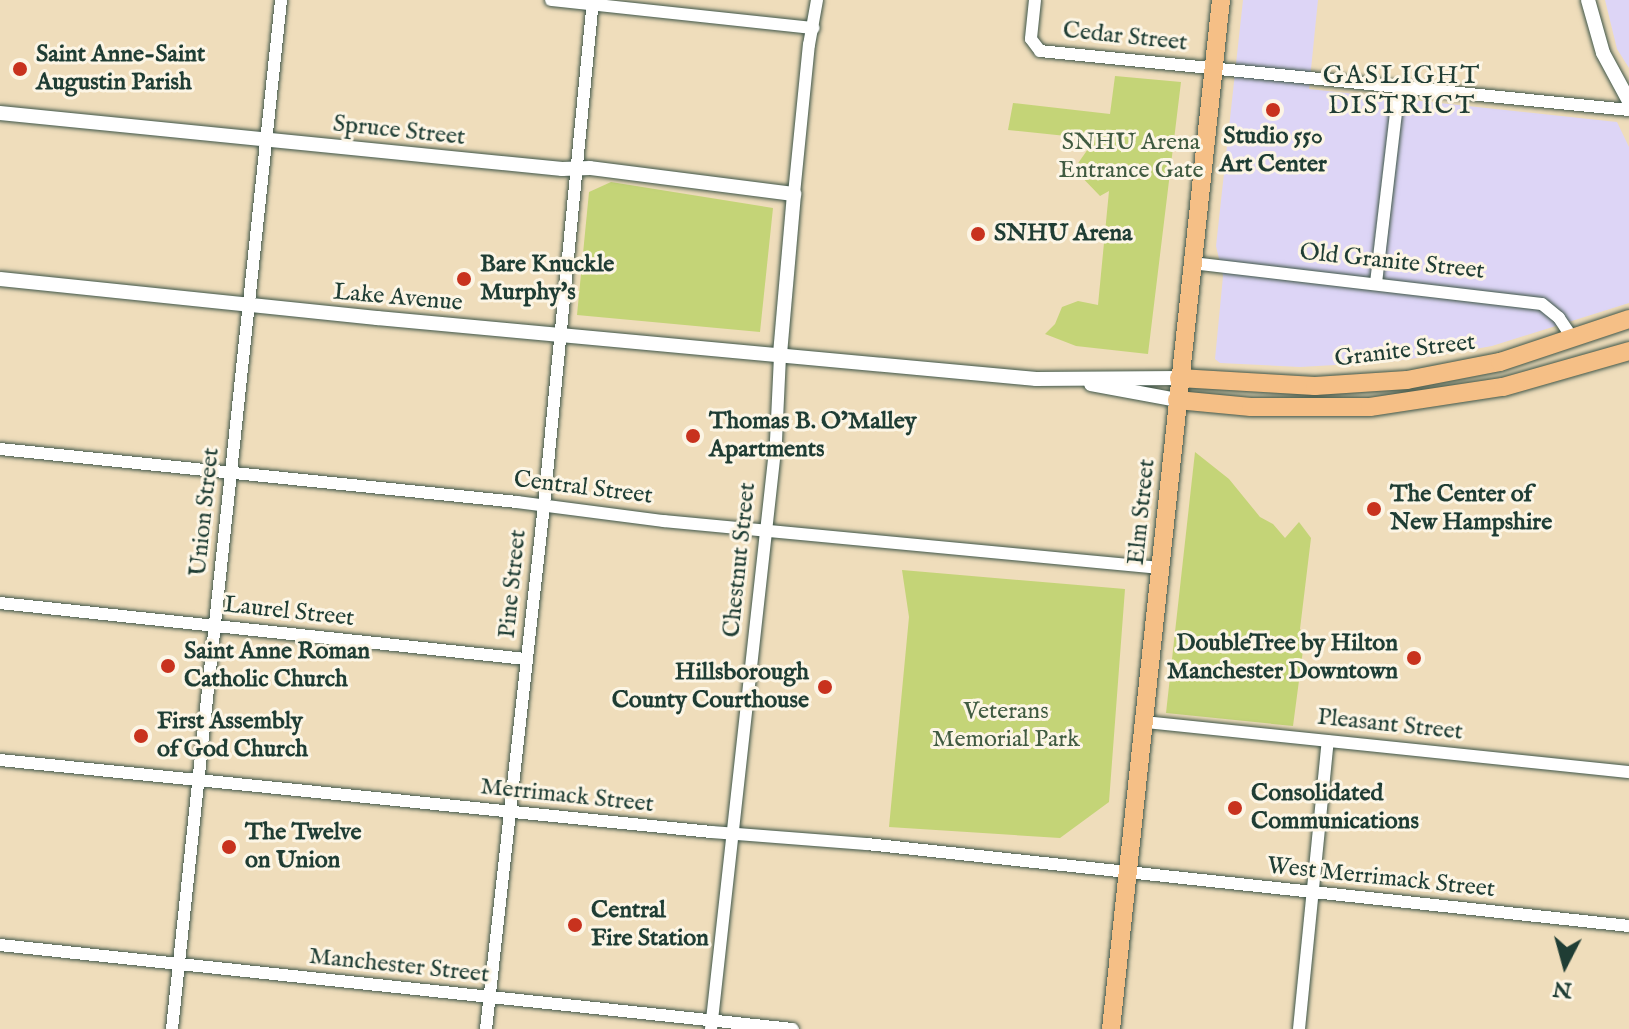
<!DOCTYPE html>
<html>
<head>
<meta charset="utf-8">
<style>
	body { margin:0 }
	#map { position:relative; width:1629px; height:1029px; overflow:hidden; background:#efddbb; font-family:"IM FELL English",serif }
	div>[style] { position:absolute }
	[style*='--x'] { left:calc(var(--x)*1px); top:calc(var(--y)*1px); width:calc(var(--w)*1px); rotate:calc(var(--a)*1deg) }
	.built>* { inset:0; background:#ddd5f6 }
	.green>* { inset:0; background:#c4d477 }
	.roads { filter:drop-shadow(0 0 2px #3e5548) drop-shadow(0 0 2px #3e5548) }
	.minor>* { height:12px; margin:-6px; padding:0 6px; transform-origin:6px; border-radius:6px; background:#fff }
	.tertiary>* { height:14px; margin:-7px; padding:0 7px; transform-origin:7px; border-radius:7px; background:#fff }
	.primary>* { height:18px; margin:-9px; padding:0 9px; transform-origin:9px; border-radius:9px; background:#f5bf86 }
	.dots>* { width:22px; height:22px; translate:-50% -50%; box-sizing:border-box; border:4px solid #fcf5e5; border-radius:50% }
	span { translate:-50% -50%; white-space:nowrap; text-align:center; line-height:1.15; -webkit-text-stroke:6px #fcf5e5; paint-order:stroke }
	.street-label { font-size:24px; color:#1f3d34 }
	.poi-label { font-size:24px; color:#1f3d34; font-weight:700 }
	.left { translate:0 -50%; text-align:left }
	.right { translate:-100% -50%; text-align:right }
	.park-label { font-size:24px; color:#405b41 }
	.neighbourhood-label { font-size:26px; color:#1f3d34; letter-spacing:2px }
	.north { position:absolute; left:1525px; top:925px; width:80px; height:80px; -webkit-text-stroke:6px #fcf5e5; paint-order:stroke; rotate:186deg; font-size:22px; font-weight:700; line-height:32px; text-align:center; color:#1f3d34 }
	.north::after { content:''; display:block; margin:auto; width:28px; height:36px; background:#1f3d34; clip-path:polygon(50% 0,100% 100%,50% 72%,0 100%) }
</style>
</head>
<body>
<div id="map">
	<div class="built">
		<i style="clip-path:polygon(1243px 0,1318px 0,1309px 89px,1617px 122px,1629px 147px,1629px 303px,1492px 346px,1453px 353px,1388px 362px,1300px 367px,1220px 363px,1215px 359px,1223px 276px,1216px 246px)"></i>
		<i style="clip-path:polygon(1605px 0,1629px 0,1629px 68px,1617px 49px)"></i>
	</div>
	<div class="green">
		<i style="clip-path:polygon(1115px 76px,1181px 82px,1148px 354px,1076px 346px,1045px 334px,1055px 324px,1062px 307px,1078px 301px,1098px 305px,1109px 191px,1100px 196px,1074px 169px,1095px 139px,1008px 130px,1013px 103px,1110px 114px)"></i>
		<i style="clip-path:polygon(611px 182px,773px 208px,760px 332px,577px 315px,589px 192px)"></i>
		<i style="clip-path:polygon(1195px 452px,1229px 479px,1260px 517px,1273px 524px,1285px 538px,1299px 522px,1311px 538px,1300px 629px,1305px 635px,1293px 726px,1166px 713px)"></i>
		<i style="clip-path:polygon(902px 570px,1125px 589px,1109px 802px,1060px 838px,889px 827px,909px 617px)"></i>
	</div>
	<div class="roads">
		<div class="minor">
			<i style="--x:551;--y:0;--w:264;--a:6.1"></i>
			<i style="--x:1035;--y:0;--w:39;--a:96"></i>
			<i style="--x:1031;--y:39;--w:15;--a:53"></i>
			<i style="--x:1040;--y:51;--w:592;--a:5.72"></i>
			<i style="--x:794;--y:194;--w:150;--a:-84.3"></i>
			<i style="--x:809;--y:45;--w:46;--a:-79.9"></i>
			<i style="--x:1192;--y:263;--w:352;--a:6.7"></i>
			<i style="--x:1542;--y:304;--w:22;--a:39"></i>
			<i style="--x:1559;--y:318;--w:23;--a:56"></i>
			<i style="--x:1376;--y:283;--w:197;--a:-83.3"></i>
			<i style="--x:0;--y:449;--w:520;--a:5.85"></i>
			<i style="--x:517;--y:502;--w:148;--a:7.4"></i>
			<i style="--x:664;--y:521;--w:498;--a:5.4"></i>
			<i style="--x:0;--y:603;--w:529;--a:6.08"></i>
			<i style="--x:1145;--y:722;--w:487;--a:5.9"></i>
			<i style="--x:0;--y:760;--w:715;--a:5.78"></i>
			<i style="--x:711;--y:832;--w:156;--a:4.4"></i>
			<i style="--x:867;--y:844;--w:766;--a:6.14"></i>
			<i style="--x:0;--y:945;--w:797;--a:6.05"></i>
			<i style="--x:172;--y:1029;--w:1035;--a:-83.95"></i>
			<i style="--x:486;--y:1029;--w:527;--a:-83.68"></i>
			<i style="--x:544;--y:505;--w:507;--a:-84.46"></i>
			<i style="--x:711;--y:1029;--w:592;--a:-83.69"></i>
			<i style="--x:776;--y:441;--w:86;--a:-87.3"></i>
			<i style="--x:1299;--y:1029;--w:289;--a:-84.3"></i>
		</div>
		<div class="tertiary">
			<i style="--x:1588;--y:0;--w:55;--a:74.2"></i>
			<i style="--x:1603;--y:53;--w:55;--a:61.6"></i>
			<i style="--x:0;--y:113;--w:565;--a:5.69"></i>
			<i style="--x:562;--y:169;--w:28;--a:-2"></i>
			<i style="--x:590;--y:168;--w:206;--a:7.3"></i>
			<i style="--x:794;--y:194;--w:162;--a:95"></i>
			<i style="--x:0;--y:279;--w:379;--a:5.9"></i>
			<i style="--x:377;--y:318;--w:662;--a:5.29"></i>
			<i style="--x:1036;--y:379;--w:143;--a:-0.4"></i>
			<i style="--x:1091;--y:384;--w:87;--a:10.5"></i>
		</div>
		<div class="primary">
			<i style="--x:1179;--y:378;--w:136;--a:3.4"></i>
			<i style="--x:1315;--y:386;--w:92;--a:-3.7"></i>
			<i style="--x:1407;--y:380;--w:95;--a:-11"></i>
			<i style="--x:1500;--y:362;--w:136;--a:-18.4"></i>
			<i style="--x:1177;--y:400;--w:74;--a:5.4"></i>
			<i style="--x:1251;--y:407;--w:119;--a:0"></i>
			<i style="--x:1370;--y:407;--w:134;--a:-8.6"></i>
			<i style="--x:1503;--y:387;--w:131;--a:-15.9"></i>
			<i style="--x:1111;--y:1029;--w:1035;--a:-83.9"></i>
		</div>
	</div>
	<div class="dots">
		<i style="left:20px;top:69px;background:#c8321e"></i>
		<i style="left:1273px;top:110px;background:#c8321e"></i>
		<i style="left:978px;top:234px;background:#c8321e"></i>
		<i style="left:464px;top:279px;background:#c8321e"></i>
		<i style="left:693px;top:436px;background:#c8321e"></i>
		<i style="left:1374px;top:509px;background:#c8321e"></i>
		<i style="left:1414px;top:658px;background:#c8321e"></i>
		<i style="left:168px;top:666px;background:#c8321e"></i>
		<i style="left:825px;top:687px;background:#c8321e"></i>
		<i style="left:141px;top:736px;background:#c8321e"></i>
		<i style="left:1235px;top:808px;background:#c8321e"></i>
		<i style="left:229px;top:847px;background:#c8321e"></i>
		<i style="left:575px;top:925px;background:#c8321e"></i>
	</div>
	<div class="street-label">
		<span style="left:1125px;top:37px;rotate:6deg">Cedar Street</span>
		<span style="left:399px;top:131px;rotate:6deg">Spruce Street</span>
		<span style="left:1392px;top:262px;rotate:6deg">Old Granite Street</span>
		<span style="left:398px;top:298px;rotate:5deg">Lake Avenue</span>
		<span style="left:1405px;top:351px;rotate:-7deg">Granite Street</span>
		<span style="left:583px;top:488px;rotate:7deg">Central Street</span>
		<span style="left:205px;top:512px;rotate:-84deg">Union Street</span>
		<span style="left:1142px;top:512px;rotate:-84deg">Elm Street</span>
		<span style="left:740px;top:560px;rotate:-84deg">Chestnut Street</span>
		<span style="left:513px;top:584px;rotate:-84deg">Pine Street</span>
		<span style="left:289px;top:612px;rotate:6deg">Laurel Street</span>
		<span style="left:1390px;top:725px;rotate:6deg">Pleasant Street</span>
		<span style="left:567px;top:796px;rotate:6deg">Merrimack Street</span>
		<span style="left:1381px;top:878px;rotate:6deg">West Merrimack Street</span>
		<span style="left:399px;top:966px;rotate:6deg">Manchester Street</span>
	</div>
	<div class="poi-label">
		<span class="left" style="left:36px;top:69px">Saint Anne-Saint<br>Augustin Parish</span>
		<span style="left:1273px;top:151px">Studio 550<br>Art Center</span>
		<span class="left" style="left:994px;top:234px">SNHU Arena</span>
		<span class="left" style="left:480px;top:279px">Bare Knuckle<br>Murphy's</span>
		<span class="left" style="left:709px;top:436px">Thomas B. O’Malley<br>Apartments</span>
		<span class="left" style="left:1390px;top:509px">The Center of<br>New Hampshire</span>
		<span class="right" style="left:1398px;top:658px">DoubleTree by Hilton<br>Manchester Downtown</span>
		<span class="left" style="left:184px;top:666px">Saint Anne Roman<br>Catholic Church</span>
		<span class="right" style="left:809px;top:687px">Hillsborough<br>County Courthouse</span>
		<span class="left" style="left:157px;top:736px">First Assembly<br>of God Church</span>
		<span class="left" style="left:1251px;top:808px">Consolidated<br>Communications</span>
		<span class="left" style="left:245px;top:847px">The Twelve<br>on Union</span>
		<span class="left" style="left:591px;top:925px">Central<br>Fire Station</span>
	</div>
	<div class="park-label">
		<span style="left:1131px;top:157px">SNHU Arena<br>Entrance Gate</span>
		<span style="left:1006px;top:726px">Veterans<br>Memorial Park</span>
	</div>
	<div class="neighbourhood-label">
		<span style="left:1402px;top:91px">GASLIGHT<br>DISTRICT</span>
	</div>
	<div class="north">N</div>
</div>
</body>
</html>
